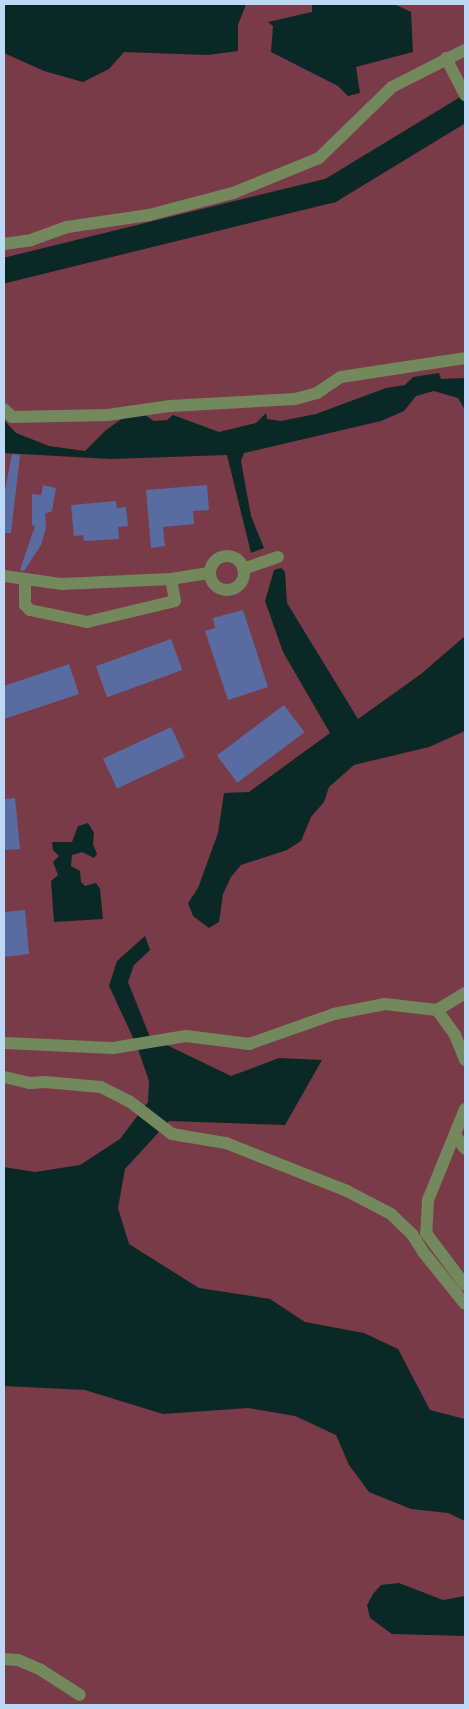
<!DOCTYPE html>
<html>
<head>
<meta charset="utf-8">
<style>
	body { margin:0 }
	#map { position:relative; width:469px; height:1709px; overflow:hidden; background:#023f6e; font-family:"Work Sans",sans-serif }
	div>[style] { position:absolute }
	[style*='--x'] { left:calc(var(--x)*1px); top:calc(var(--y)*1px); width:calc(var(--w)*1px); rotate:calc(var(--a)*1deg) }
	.green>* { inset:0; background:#793b47; transform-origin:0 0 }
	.water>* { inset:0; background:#0a2826 }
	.river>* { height:25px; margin:-12.5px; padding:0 12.5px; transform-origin:12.5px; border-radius:12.5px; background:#0a2826 }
	.building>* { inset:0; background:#596ca2; transform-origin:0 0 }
	.minor>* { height:12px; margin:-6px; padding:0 6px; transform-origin:6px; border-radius:6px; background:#73885d }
	.minor>.ring { margin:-6px; padding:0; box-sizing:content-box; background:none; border:12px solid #73885d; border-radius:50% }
	span { translate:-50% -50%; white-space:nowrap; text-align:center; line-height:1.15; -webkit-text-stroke:4px #0f253b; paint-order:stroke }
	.frame { position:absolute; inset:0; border:5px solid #bdd8f4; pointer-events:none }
</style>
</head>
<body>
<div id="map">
	<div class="green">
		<i style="left:4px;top:4px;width:461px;height:1701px"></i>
	</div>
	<div class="water">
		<i style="clip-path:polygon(4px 4px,246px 4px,238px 25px,238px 51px,207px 55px,124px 52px,109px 69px,83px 82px,44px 71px,4px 53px)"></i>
		<i style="clip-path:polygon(312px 4px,394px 4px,411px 12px,413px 52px,356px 67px,360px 93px,348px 96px,338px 86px,271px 52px,273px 26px,268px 22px,312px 12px)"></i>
		<i style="clip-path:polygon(439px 373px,441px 379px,465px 378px,465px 410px,458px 398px,434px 391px,416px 396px,404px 411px,381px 421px,244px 453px,241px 461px,251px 516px,264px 548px,251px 553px,227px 455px,111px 459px,4px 453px,4px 420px,16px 433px,49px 446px,85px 451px,106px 430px,130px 413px,142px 413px,154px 421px,167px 420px,173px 415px,219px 432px,256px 423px,266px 413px,267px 419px,281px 421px,316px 414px,386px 388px,405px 385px,413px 377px)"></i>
		<i style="clip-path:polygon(281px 568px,285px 572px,287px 603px,358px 719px,421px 674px,465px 636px,465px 731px,429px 747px,354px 765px,329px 787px,324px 802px,311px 817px,301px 841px,287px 850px,241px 865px,231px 877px,223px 894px,219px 922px,209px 928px,193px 916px,188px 903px,198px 888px,218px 833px,224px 793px,249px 792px,330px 733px,283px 652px,265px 601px,274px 570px)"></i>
		<i style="clip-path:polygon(88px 823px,94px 833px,93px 844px,97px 854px,94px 858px,82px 852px,72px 855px,71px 866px,80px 871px,81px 882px,85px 886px,96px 883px,100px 889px,103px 919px,54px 922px,51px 881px,58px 875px,53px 862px,59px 856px,53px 850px,52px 842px,72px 842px,78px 826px)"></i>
		<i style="clip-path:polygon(145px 936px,150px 950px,134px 965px,128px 982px,150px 1037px,231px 1076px,279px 1058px,322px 1060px,285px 1125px,169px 1121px,125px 1169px,118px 1208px,129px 1244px,199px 1288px,270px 1299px,305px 1322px,364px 1333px,398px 1349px,430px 1410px,465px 1419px,465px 1521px,448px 1513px,411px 1509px,369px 1492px,349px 1465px,336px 1435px,295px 1416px,248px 1408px,163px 1414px,85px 1390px,4px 1386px,4px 1167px,35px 1172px,80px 1165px,120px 1139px,148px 1102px,149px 1081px,137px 1046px,109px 986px,117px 961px)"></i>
		<i style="clip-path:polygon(399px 1583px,443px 1600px,465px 1596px,465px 1636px,392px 1634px,370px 1618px,367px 1605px,373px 1594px,381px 1585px)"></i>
	</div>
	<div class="river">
		<i style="--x:4;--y:270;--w:336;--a:-13.8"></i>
		<i style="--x:330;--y:190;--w:158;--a:-31.3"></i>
	</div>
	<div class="building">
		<i style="clip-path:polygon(12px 454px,20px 455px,11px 533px,4px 533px,4px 495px)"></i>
		<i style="clip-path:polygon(43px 485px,56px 488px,52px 511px,45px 514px,46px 528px,41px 545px,24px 571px,20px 570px,35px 526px,32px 525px,32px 494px,41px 495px)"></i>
		<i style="clip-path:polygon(207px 485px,209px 510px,193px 511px,194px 524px,163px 527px,165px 546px,151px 548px,146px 490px)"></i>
		<i style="clip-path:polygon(116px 501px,117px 508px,126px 507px,128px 526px,118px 527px,119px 539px,84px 541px,83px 535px,74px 536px,71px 505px)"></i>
		<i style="clip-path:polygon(243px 610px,268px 687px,228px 700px,205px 631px,215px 628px,213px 618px)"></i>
		<i style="left:171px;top:639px;width:33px;height:80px;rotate:70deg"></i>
		<i style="clip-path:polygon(69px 664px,79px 694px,4px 719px,4px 686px)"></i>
		<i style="left:284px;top:705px;width:34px;height:84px;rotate:53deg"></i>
		<i style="left:171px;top:727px;width:33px;height:75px;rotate:65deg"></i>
		<i style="clip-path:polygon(15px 798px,20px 849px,4px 850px,4px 799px)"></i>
		<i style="clip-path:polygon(25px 910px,29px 954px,4px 957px,4px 912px)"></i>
	</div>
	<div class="minor">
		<i style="--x:446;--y:58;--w:42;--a:62.8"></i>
		<i style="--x:4;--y:244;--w:27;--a:-8"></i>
		<i style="--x:31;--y:240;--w:38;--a:-20"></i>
		<i style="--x:67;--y:227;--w:83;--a:-8.3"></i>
		<i style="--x:149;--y:215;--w:87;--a:-14.7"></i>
		<i style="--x:233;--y:193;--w:93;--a:-22.1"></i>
		<i style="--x:319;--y:158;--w:102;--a:-44.2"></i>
		<i style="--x:392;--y:87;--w:82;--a:-26.9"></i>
		<i style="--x:4;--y:409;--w:11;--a:45"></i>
		<i style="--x:12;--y:417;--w:96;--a:-1.2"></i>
		<i style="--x:108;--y:415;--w:63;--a:-8.3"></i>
		<i style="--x:170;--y:406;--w:125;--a:-3.2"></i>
		<i style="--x:295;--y:399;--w:23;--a:-15"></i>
		<i style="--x:317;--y:393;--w:29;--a:-34"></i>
		<i style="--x:341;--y:377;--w:125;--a:-8.7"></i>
		<i class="ring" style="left:210px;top:556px;width:22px;height:22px"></i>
		<i style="--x:243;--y:569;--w:37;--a:-19"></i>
		<i style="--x:4;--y:576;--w:59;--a:7.9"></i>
		<i style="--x:62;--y:584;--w:109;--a:-2.6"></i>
		<i style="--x:171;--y:579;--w:39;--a:-9"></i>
		<i style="--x:25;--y:580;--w:25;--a:90"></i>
		<i style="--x:25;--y:605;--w:7;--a:45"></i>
		<i style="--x:30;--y:610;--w:58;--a:11.9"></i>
		<i style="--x:87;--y:622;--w:90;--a:-13.4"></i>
		<i style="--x:175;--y:601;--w:22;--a:-100"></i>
		<i style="--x:437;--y:1010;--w:31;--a:54"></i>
		<i style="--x:455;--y:1035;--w:27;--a:68"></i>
		<i style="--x:4;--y:1043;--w:109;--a:2.6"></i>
		<i style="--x:113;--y:1048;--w:74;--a:-9.3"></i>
		<i style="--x:186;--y:1036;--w:64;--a:7.2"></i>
		<i style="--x:249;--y:1044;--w:90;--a:-19.4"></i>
		<i style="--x:334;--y:1014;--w:52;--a:-11.1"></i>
		<i style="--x:385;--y:1004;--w:52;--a:6.6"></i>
		<i style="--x:437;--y:1010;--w:33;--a:-31"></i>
		<i style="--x:4;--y:1077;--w:27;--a:13"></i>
		<i style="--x:30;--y:1083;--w:15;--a:-4"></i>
		<i style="--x:45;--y:1082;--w:56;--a:5.1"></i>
		<i style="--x:101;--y:1087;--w:31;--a:27"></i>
		<i style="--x:129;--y:1101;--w:54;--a:37.5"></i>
		<i style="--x:172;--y:1134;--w:55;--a:9.5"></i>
		<i style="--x:226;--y:1143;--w:130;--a:21.6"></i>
		<i style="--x:347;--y:1191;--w:50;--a:27.6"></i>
		<i style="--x:391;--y:1214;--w:29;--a:44"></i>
		<i style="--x:412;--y:1234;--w:22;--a:58"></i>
		<i style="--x:424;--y:1253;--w:65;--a:51.2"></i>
		<i style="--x:465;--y:1109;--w:98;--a:112.1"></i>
		<i style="--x:428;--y:1200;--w:33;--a:93"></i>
		<i style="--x:426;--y:1233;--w:65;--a:53.1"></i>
		<i style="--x:455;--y:1135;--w:17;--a:54"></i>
		<i style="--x:4;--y:1659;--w:14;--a:4"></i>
		<i style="--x:18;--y:1660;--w:25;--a:23"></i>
		<i style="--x:41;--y:1670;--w:46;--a:32.7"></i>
	</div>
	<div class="frame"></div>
</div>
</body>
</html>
